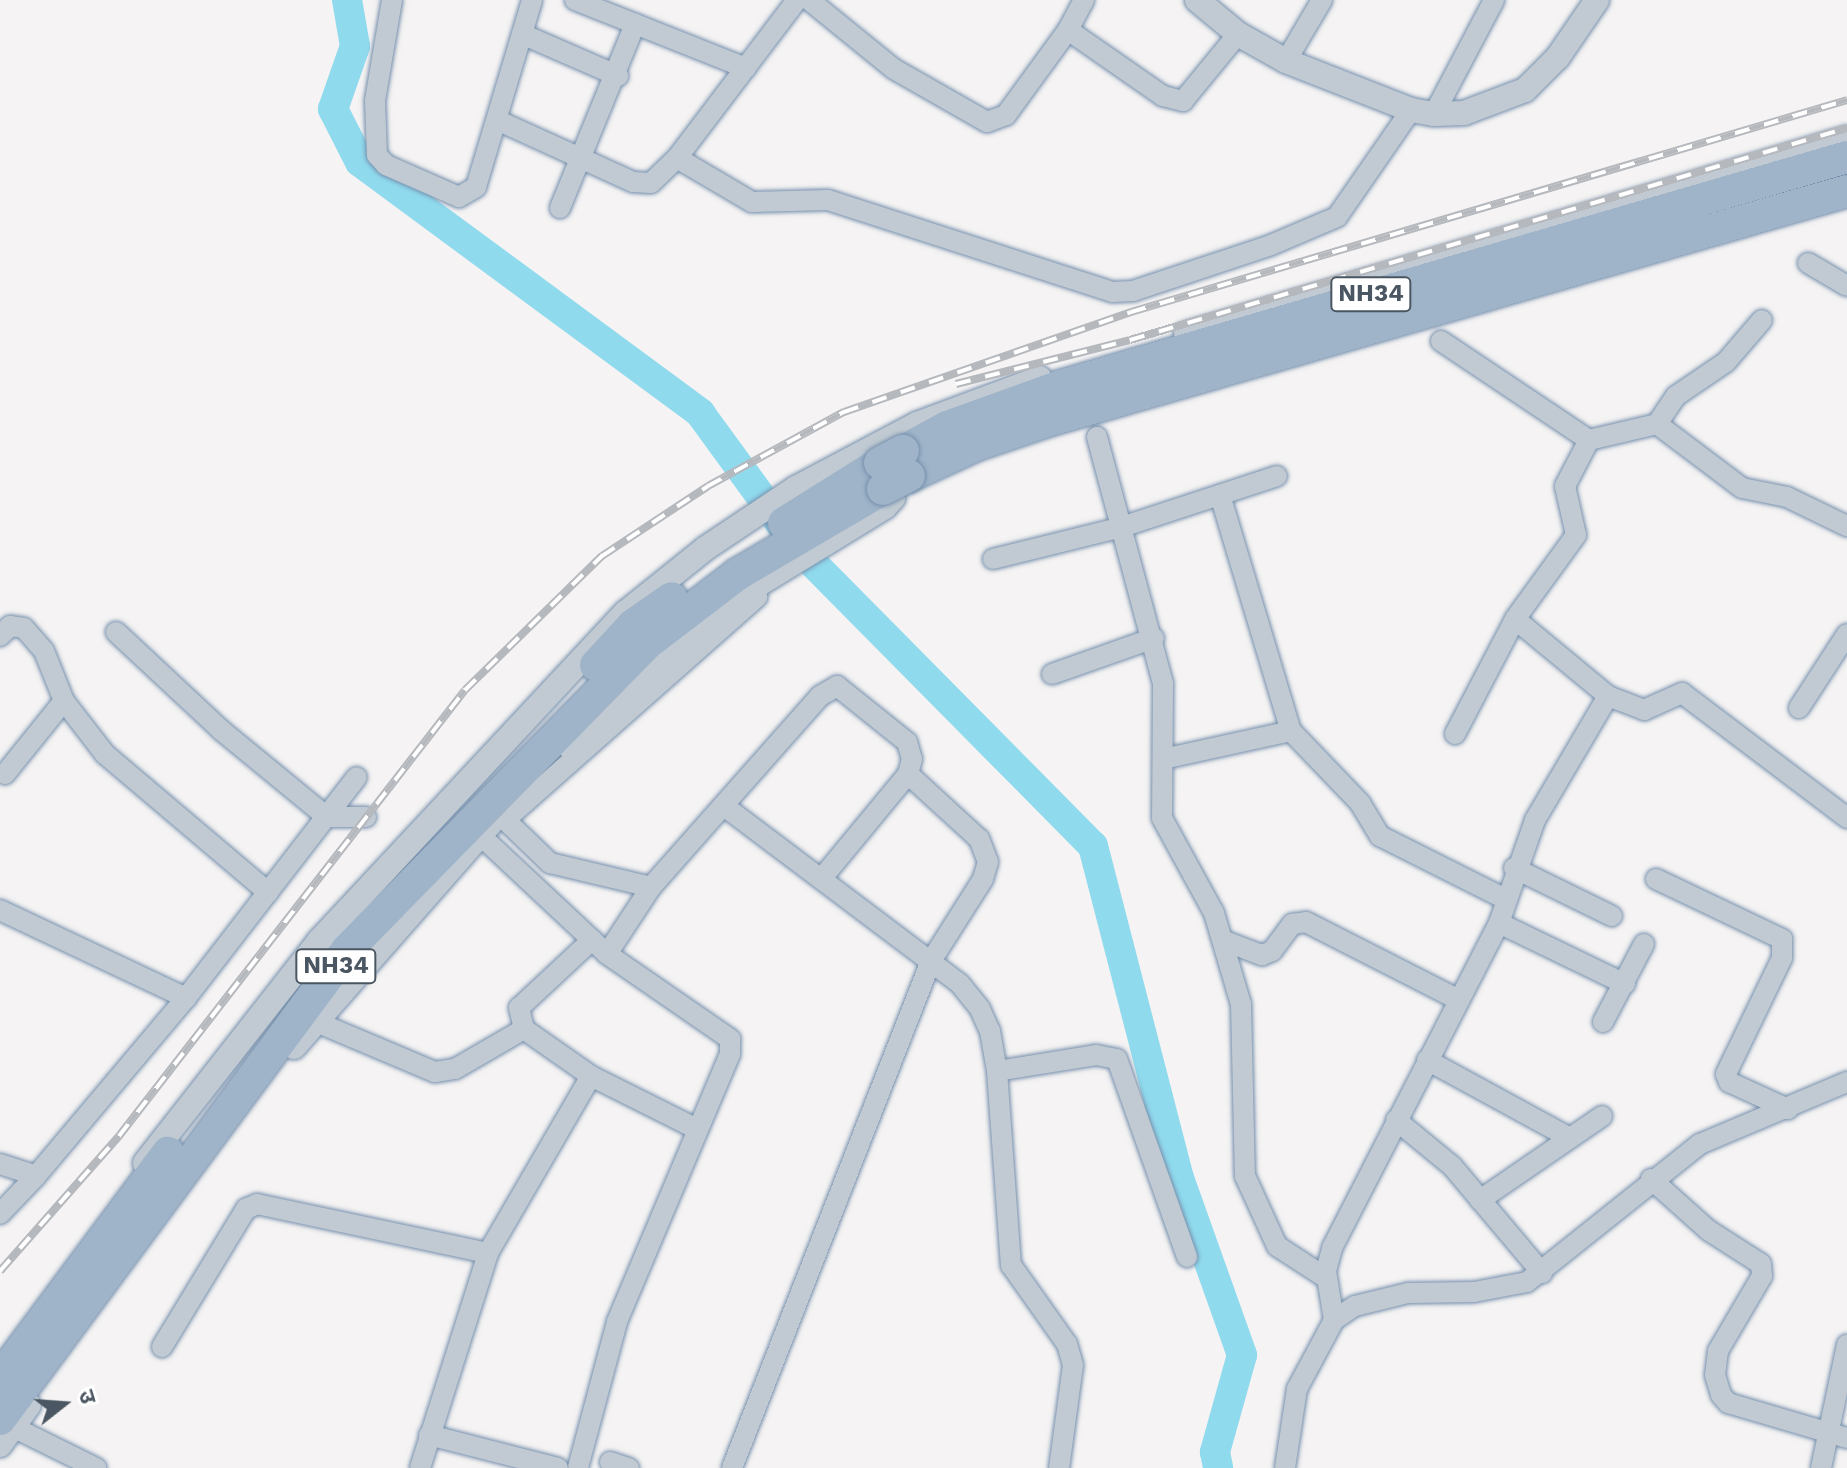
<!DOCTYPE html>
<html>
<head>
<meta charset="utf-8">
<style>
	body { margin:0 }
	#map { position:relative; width:1847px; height:1468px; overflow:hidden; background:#f5f3f3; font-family:"Work Sans","Noto Sans Devanagari",sans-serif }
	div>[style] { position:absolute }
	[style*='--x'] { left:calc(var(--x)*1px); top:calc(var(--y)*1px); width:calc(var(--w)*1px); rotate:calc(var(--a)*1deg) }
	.river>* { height:30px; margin:-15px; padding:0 15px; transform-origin:15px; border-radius:15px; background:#90daee }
	.roads { filter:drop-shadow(0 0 2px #7690ad) drop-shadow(0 0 2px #7690ad) }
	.minor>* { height:20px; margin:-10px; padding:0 10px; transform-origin:10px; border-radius:10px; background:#c1cad2 }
	.tertiary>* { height:24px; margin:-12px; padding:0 12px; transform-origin:12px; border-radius:12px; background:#c1cad2 }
	.trunk>* { height:32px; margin:-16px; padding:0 16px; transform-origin:16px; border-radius:16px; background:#9fb4c9 }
	.rail>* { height:8px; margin-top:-4px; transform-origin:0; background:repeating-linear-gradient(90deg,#fff 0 15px,#b5b8bd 0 30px); box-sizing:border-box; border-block:2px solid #b5b8bd }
	.bridges { filter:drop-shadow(0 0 2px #7690ad) drop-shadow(0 0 2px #7690ad) }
	.trunk-bridge>* { height:32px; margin:-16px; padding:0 16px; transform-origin:16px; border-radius:16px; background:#9fb4c9 }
	span { translate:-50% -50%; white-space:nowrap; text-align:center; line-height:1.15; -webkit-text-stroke:8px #fff; paint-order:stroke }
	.shield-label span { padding:2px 6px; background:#fff; border:2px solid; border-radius:6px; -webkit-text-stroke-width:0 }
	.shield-label { font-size:24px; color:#4a5661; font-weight:700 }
	.north { position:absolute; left:24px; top:1364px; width:80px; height:80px; -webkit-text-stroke:6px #fff; paint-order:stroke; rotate:73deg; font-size:22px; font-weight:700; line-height:32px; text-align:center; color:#4a5661 }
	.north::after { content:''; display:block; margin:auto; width:28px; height:36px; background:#4a5661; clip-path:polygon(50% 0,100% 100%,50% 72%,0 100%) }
</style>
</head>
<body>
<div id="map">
	<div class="river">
		<i style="--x:347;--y:0;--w:47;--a:80.1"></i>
		<i style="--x:355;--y:46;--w:67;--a:109.2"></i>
		<i style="--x:333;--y:109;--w:59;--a:63"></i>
		<i style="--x:360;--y:162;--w:423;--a:36.4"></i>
		<i style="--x:700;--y:413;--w:170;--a:53.9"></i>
		<i style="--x:800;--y:550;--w:416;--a:45.3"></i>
		<i style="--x:1093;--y:846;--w:343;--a:75.5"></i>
		<i style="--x:1179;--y:1178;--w:188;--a:70.4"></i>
		<i style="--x:1242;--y:1355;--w:101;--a:105.6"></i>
		<i style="--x:1215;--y:1452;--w:16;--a:79"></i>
	</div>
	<div class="roads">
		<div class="minor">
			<i style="--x:392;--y:0;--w:102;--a:99.6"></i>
			<i style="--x:375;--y:101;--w:54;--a:87.9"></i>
			<i style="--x:377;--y:155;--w:13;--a:48"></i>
			<i style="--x:386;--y:165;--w:80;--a:23.7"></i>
			<i style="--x:459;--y:197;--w:20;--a:-30"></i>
			<i style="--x:476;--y:187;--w:195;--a:-73.3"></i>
			<i style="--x:575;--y:0;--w:184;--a:21.7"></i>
			<i style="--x:809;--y:0;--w:109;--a:39.1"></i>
			<i style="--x:894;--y:69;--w:107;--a:29.7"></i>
			<i style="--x:987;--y:122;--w:20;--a:-20"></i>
			<i style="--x:1006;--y:115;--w:105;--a:-53.9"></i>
			<i style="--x:1068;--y:30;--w:34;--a:-62"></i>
			<i style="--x:1068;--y:30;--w:116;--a:34.8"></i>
			<i style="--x:1163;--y:96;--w:21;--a:14"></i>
			<i style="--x:1183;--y:101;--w:87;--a:-50.6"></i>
			<i style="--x:522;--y:34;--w:105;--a:23.6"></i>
			<i style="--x:1286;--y:61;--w:71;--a:-59.5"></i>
			<i style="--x:1434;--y:114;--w:129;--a:-62.2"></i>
			<i style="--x:499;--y:121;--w:147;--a:24.5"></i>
			<i style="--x:633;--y:182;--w:18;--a:3"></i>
			<i style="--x:651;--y:183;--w:36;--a:-44"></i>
			<i style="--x:677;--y:158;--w:198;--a:-52.8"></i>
			<i style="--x:677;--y:158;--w:87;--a:30.4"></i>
			<i style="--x:752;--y:202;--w:76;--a:-1.5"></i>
			<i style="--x:828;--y:200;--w:299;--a:17.9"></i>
			<i style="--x:1113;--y:292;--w:20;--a:-3"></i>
			<i style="--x:1133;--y:291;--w:145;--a:-18.4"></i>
			<i style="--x:1271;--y:245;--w:72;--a:-23"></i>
			<i style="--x:1337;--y:217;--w:130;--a:-55.3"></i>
			<i style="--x:560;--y:208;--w:199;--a:-67.8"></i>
			<i style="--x:1808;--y:263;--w:45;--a:30.5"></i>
			<i style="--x:1441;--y:341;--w:178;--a:33.8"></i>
			<i style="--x:1657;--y:424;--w:34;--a:-56"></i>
			<i style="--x:1676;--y:396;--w:60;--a:-34.2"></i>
			<i style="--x:1726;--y:362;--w:55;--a:-49.4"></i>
			<i style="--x:1097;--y:437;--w:255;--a:75"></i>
			<i style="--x:1163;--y:683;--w:135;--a:90.4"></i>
			<i style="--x:1162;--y:818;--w:108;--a:61.3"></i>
			<i style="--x:1214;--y:913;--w:95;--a:73.5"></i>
			<i style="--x:1241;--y:1004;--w:172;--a:88.7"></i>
			<i style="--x:1245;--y:1176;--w:77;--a:65.4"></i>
			<i style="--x:1277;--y:1246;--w:59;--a:33.1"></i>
			<i style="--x:1220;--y:495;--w:246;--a:73.3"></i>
			<i style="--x:1291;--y:731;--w:100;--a:46.2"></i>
			<i style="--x:1360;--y:803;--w:39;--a:59"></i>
			<i style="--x:1380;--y:836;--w:142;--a:26.7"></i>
			<i style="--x:993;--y:559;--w:133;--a:-13.9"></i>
			<i style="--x:1122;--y:527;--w:163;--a:-18.2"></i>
			<i style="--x:1515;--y:619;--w:121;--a:39.6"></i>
			<i style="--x:1608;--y:696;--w:39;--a:21"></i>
			<i style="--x:1644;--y:710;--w:42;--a:-24.1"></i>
			<i style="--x:1682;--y:693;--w:207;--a:37.1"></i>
			<i style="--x:116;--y:632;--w:144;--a:43"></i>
			<i style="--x:221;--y:730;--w:137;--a:39.4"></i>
			<i style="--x:327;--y:817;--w:39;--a:0"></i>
			<i style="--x:0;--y:636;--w:14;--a:-45"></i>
			<i style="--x:10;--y:626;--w:14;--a:8"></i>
			<i style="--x:24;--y:628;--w:30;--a:49"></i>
			<i style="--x:44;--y:651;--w:54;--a:68.2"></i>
			<i style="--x:64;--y:701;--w:67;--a:52.3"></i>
			<i style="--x:105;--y:754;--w:214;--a:40.3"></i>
			<i style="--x:1052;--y:674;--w:108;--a:-19.4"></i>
			<i style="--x:1799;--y:708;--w:88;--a:-57"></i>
			<i style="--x:1455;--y:734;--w:130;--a:-62.4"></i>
			<i style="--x:1515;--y:619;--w:104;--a:-54"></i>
			<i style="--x:1576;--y:535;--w:50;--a:-102.7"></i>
			<i style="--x:1565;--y:486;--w:52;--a:-62.4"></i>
			<i style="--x:1589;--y:440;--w:70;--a:-13.2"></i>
			<i style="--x:1657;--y:424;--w:106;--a:37"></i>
			<i style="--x:1742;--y:488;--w:46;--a:11.3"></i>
			<i style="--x:1787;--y:497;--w:67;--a:25.8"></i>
			<i style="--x:1163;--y:759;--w:131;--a:-12.3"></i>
			<i style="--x:5;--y:774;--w:94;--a:-51.1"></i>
			<i style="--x:724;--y:806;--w:296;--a:37"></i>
			<i style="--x:960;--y:984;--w:32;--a:51"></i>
			<i style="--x:980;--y:1009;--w:24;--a:66"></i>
			<i style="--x:990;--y:1031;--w:41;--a:80.1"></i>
			<i style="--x:997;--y:1071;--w:195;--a:85.9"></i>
			<i style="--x:1011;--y:1265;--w:97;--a:54.7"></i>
			<i style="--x:1067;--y:1344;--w:22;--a:74"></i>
			<i style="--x:1073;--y:1365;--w:104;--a:97.7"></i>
			<i style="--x:499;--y:814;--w:71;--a:43.9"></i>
			<i style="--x:550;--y:863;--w:104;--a:13.4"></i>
			<i style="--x:505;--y:820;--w:337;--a:-41.5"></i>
			<i style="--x:481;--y:836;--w:173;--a:43.1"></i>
			<i style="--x:607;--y:954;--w:150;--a:34.6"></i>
			<i style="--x:730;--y:1039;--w:15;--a:90"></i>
			<i style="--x:730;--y:1054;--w:291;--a:112.9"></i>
			<i style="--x:617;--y:1322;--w:151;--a:105"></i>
			<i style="--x:1514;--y:868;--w:109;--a:26.1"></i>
			<i style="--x:1656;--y:879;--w:140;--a:25.5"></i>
			<i style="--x:1782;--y:939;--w:19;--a:90"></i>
			<i style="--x:1782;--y:958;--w:129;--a:115.8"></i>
			<i style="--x:1726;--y:1074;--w:9;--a:69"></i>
			<i style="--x:1729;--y:1082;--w:65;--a:24.6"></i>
			<i style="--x:0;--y:910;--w:206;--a:25.3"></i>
			<i style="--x:1499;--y:923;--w:140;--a:25.8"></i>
			<i style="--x:1225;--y:941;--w:40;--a:21"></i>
			<i style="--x:1262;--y:955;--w:11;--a:-22"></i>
			<i style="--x:1272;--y:951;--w:34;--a:-53"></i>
			<i style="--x:1292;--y:924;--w:14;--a:-8"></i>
			<i style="--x:1306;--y:922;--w:169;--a:27"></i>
			<i style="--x:607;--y:954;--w:80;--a:-56.7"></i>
			<i style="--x:651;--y:887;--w:255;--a:-48.5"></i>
			<i style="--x:820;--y:696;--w:20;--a:-30"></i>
			<i style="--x:837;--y:686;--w:90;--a:38.7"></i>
			<i style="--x:907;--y:742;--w:18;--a:74"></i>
			<i style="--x:912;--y:759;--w:16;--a:105"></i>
			<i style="--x:908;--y:774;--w:136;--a:129.6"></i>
			<i style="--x:314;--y:1021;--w:131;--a:22.9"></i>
			<i style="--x:435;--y:1072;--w:20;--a:-9"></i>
			<i style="--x:455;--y:1069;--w:80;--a:-30.1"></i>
			<i style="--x:1603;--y:1022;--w:88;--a:-62.3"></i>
			<i style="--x:1427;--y:1060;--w:163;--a:28.6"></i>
			<i style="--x:997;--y:1071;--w:100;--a:-9.2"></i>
			<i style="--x:1096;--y:1055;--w:21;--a:11"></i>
			<i style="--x:1117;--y:1059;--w:210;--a:70.5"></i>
			<i style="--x:591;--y:1076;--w:119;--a:26.6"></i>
			<i style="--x:1396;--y:1120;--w:72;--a:39.4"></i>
			<i style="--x:1452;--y:1166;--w:140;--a:49.9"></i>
			<i style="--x:0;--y:1164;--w:38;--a:18"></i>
			<i style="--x:36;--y:1176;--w:52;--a:133.5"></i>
			<i style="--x:36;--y:1176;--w:233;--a:-49.9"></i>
			<i style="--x:186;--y:998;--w:279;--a:-52.3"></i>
			<i style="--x:1651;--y:1179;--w:76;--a:41.8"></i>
			<i style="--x:1708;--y:1230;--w:63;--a:32.7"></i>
			<i style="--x:1761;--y:1264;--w:12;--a:85"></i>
			<i style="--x:1762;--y:1276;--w:87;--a:120.4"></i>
			<i style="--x:1718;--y:1351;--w:24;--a:97"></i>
			<i style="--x:1715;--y:1375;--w:21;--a:73"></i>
			<i style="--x:1721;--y:1395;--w:11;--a:49"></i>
			<i style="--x:1728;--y:1403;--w:124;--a:16.4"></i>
			<i style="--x:1480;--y:1200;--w:148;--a:-34.5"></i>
			<i style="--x:1334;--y:1320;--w:50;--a:-99.3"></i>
			<i style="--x:1326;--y:1271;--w:24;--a:-75"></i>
			<i style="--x:1332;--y:1248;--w:365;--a:-62.8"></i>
			<i style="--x:1499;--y:923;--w:109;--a:-70.7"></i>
			<i style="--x:1535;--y:820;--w:144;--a:-59.5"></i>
			<i style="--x:162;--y:1347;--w:162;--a:-58.7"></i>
			<i style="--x:246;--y:1209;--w:12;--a:-24"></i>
			<i style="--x:257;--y:1204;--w:236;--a:12"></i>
			<i style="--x:13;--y:1427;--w:93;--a:26.3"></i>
			<i style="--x:429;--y:1435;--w:133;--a:14.3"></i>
			<i style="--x:610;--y:1462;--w:20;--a:18"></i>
			<i style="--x:420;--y:1468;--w:225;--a:-72.4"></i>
			<i style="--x:488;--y:1253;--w:205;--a:-59.8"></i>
			<i style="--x:591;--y:1076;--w:82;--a:-145"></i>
			<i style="--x:524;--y:1029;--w:22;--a:-103"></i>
			<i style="--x:519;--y:1008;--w:100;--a:-43"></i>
			<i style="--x:732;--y:1468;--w:545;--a:-68.57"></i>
			<i style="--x:931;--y:961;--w:97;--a:-57.6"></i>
			<i style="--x:983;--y:879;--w:18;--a:-74"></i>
			<i style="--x:988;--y:862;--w:25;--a:-111"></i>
			<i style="--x:979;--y:839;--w:96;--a:-137.5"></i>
			<i style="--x:1285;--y:1468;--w:80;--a:-81.4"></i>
			<i style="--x:1297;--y:1389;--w:78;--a:-61.8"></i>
			<i style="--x:1334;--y:1320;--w:25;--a:-34"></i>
			<i style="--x:1355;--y:1306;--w:55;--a:-13.8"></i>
			<i style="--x:1408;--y:1293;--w:66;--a:-0.9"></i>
			<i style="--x:1474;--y:1292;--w:54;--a:-10.7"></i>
			<i style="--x:1527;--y:1282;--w:221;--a:-38.6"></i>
			<i style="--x:1700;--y:1144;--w:160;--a:-22.9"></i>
			<i style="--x:1821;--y:1468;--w:126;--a:-78.1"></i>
		</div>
		<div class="tertiary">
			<i style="--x:1197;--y:0;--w:53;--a:39.7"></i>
			<i style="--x:1238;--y:34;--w:55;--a:29.4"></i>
			<i style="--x:1286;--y:61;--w:134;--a:21.4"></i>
			<i style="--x:1411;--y:110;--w:23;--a:10"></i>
			<i style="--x:1434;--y:114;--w:30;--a:-2"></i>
			<i style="--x:1464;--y:113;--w:65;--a:-20.7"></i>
			<i style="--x:1525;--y:90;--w:47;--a:-45"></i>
			<i style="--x:1558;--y:57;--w:69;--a:-55.6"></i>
			<i style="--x:1186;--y:334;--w:689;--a:-16.52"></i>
			<i style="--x:569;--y:746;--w:132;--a:-45"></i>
			<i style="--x:662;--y:653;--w:73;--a:-37.8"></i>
			<i style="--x:720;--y:608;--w:193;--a:-31.5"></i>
			<i style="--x:885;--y:507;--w:12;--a:-48"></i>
			<i style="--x:893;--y:498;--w:24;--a:-88"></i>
			<i style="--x:294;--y:1047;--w:310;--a:-48.7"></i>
			<i style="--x:145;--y:1163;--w:282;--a:-51.9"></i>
			<i style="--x:319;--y:941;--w:449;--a:-47"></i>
			<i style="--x:625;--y:613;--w:104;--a:-38.7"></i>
			<i style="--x:706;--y:548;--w:108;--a:-33.7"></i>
			<i style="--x:796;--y:488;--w:137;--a:-27.9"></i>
			<i style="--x:917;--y:424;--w:131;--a:-20.5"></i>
			<i style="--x:0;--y:1445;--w:49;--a:-54.1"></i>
		</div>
		<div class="trunk">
			<i style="--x:903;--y:451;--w:50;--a:-28.6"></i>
			<i style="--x:947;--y:427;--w:118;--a:-19.8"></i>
			<i style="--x:1058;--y:387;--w:822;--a:-16.25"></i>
			<i style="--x:909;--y:476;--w:74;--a:-24.8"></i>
			<i style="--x:976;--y:445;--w:78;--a:-18.7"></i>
			<i style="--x:1050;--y:420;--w:829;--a:-16.03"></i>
			<i style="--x:784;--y:523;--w:113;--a:-32"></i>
			<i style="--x:596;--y:665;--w:54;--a:-47.2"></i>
			<i style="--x:633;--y:625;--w:47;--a:-34.7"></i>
			<i style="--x:0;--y:1378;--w:281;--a:-53.3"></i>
			<i style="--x:0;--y:1419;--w:585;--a:-53.48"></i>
			<i style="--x:348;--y:949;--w:430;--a:-45.6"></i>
			<i style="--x:649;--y:642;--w:112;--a:-37.4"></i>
			<i style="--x:738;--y:574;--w:168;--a:-30.4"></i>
		</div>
	</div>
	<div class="rail">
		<i style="--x:956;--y:384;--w:179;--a:-14.2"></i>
		<i style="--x:1130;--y:340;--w:748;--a:-16.47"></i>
		<i style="--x:0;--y:1271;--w:180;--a:-48.6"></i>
		<i style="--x:119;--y:1136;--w:564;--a:-52.2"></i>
		<i style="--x:465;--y:690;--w:192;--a:-44.4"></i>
		<i style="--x:602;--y:556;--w:127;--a:-33.4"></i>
		<i style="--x:708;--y:486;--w:155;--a:-28.6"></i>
		<i style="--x:844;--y:412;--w:304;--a:-19.2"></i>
		<i style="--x:1131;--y:312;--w:747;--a:-16.49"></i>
	</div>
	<div class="bridges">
		<div class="trunk-bridge">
			<i style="--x:880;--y:463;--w:26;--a:-28"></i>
			<i style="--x:883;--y:489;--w:29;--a:-27"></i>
		</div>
	</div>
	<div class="shield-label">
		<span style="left:1371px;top:294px">NH34</span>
		<span style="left:336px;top:966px">NH34</span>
	</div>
	<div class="north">उ</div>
</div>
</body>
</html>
